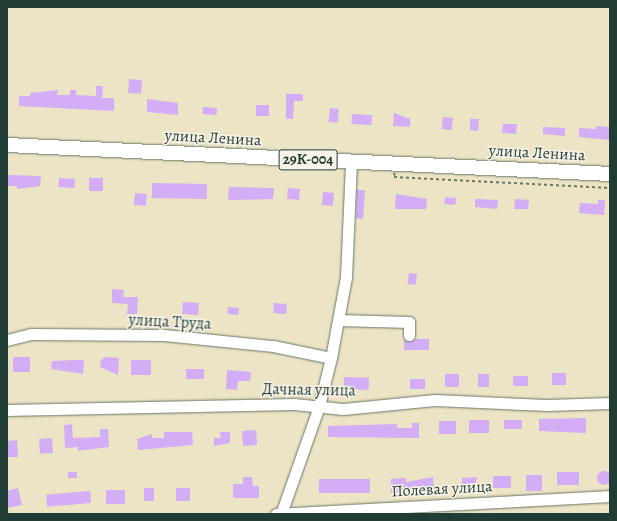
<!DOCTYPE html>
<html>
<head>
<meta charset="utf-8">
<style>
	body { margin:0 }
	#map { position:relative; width:617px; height:521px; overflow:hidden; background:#ede3c5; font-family:Alegreya,serif }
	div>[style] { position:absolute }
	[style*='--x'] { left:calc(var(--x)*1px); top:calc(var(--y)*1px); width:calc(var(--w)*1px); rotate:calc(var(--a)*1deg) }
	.building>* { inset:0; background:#d3adf5; transform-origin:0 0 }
	.round { border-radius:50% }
	.path>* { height:1.5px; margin-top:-0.75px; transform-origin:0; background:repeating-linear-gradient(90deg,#677767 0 3px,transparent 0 6px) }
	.roads { filter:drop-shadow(0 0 1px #677767) drop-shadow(0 0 1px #677767) }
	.minor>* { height:11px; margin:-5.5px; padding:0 5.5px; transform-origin:5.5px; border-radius:5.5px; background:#fff }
	.major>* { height:14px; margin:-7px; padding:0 7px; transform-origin:7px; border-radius:7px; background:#fff }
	span { translate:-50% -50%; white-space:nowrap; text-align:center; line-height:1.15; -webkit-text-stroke:3px #f7f3e8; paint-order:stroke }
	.shield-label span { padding:1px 3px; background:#f7f3e8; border:1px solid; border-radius:3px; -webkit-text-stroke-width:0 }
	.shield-label { font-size:15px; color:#1f3d34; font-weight:700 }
	.street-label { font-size:16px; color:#1f3d34 }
	.frame { position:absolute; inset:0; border:8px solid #1f3d34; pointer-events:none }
</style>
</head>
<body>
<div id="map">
	<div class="building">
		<i style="left:129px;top:79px;width:13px;height:14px;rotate:4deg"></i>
		<i style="clip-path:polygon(96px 86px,103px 86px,102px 98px,114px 98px,114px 111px,19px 106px,19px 96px,30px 96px,30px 93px,58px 90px,57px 95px,70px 95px,70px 90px,76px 90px,76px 95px,96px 96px)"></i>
		<i style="clip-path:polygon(286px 94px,303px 94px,303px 101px,294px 101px,293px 119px,286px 119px)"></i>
		<i style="clip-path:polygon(147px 99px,178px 103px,178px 115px,147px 112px)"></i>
		<i style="left:256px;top:105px;width:13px;height:11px"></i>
		<i style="left:203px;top:107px;width:14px;height:7px;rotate:4deg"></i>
		<i style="left:330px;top:108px;width:9px;height:14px;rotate:6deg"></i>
		<i style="clip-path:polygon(394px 113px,410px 119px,410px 127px,393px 126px)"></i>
		<i style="left:352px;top:114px;width:20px;height:10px;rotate:3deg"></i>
		<i style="left:443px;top:117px;width:10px;height:12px;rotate:6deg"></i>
		<i style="clip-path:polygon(470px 119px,479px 119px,478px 131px,470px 130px)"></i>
		<i style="clip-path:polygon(503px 124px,517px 124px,516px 134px,502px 133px)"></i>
		<i style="clip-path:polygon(596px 126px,610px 127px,610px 140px,579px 137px,579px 128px,596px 129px)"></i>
		<i style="clip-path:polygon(543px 127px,565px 128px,565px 136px,543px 134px)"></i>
		<i style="clip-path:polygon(7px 175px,41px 176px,40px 186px,17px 189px,17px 186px,7px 186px)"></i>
		<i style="left:59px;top:178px;width:16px;height:9px;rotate:4deg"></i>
		<i style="left:89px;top:178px;width:14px;height:13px"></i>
		<i style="left:152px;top:183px;width:55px;height:15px;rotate:1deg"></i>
		<i style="clip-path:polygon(229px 187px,274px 188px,273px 199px,228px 200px)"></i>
		<i style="left:288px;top:188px;width:12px;height:11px;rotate:5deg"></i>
		<i style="clip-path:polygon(357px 190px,365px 190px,363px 219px,356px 218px)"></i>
		<i style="left:323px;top:192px;width:11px;height:13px;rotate:5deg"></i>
		<i style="left:135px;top:193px;width:12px;height:12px;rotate:5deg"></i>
		<i style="clip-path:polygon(396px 194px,427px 199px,426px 209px,395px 209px)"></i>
		<i style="left:445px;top:197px;width:11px;height:7px;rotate:5deg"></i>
		<i style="clip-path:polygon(475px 199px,498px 200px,497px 209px,475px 207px)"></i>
		<i style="clip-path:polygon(515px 199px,529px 200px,528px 209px,514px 209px)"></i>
		<i style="clip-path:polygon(598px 200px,605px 200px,604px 215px,579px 213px,580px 203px,598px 204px)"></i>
		<i style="left:409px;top:273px;width:8px;height:11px;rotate:7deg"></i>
		<i style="clip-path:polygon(112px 289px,124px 290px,123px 297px,138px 297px,137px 314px,127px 314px,128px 304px,112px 303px)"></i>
		<i style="left:183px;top:302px;width:16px;height:12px;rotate:4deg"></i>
		<i style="left:274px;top:303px;width:13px;height:10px;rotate:4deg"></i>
		<i style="left:228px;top:307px;width:11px;height:7px;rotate:5deg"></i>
		<i style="clip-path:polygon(415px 339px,429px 339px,429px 350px,404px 350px,404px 340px)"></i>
		<i style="left:30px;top:357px;width:15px;height:17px;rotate:90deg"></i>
		<i style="clip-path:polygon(106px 357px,119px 358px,118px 375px,100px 367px,101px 360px)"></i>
		<i style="clip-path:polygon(74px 360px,84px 360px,83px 374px,51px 369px,52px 361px)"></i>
		<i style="left:151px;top:360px;width:15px;height:20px;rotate:90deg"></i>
		<i style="left:204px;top:369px;width:10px;height:18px;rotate:90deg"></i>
		<i style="clip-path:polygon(227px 370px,251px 372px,250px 381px,238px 381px,237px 390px,226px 389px)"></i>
		<i style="left:552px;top:373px;width:14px;height:12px"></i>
		<i style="left:445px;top:374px;width:14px;height:13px"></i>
		<i style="left:478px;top:374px;width:11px;height:13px"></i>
		<i style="left:513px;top:376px;width:15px;height:10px"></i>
		<i style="left:344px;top:377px;width:25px;height:12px;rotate:2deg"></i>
		<i style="left:410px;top:379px;width:15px;height:10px"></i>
		<i style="clip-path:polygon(586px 418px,586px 433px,539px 431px,539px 419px)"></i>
		<i style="left:469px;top:420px;width:20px;height:13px"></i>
		<i style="left:504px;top:420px;width:18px;height:9px"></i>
		<i style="left:439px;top:421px;width:17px;height:13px"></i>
		<i style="clip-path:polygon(412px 423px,419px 423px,419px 438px,328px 437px,328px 426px,397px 424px,397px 428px,412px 428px)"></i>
		<i style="clip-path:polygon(72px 424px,73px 438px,100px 437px,100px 429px,108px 429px,109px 447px,78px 451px,78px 447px,65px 448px,64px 425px)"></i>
		<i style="left:256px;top:430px;width:15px;height:14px;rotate:86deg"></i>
		<i style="clip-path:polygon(164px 432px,192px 432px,193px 445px,138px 450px,137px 439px,152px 434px,152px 438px,164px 438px)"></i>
		<i style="clip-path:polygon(220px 432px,230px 432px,230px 443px,214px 446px,214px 438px,221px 438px)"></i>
		<i style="left:52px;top:438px;width:15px;height:13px;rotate:86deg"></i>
		<i style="clip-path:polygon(17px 440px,18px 457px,7px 457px,7px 441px)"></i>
		<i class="round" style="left:597px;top:471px;width:14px;height:14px"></i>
		<i style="left:68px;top:472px;width:9px;height:6px"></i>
		<i style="left:557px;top:472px;width:22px;height:13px"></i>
		<i style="left:526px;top:475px;width:16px;height:16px"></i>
		<i style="left:493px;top:476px;width:18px;height:12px"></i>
		<i style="clip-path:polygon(243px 477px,252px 477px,253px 486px,259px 486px,259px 498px,233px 498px,233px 484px,243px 484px)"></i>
		<i style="clip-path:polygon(433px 477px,434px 491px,406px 488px,406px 492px,391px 493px,391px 479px,406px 478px,406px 482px)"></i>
		<i style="clip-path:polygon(477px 477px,475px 489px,462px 489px,462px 478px)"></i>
		<i style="left:370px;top:479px;width:14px;height:51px;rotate:90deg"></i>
		<i style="clip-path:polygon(18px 488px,22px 505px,7px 508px,7px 491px)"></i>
		<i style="left:144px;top:488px;width:10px;height:13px"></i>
		<i style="left:190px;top:488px;width:13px;height:14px;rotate:90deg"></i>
		<i style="left:125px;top:490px;width:14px;height:19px;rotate:90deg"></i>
		<i style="left:90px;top:491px;width:12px;height:44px;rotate:85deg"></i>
	</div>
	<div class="path">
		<i style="--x:395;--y:173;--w:4;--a:104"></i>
		<i style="--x:394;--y:177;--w:216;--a:2.9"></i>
	</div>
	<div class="roads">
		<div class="minor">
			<i style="--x:339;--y:320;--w:70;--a:1.6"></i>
			<i style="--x:409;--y:322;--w:13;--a:90"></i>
			<i style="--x:7;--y:340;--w:25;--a:-14"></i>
			<i style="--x:31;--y:334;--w:133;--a:0.4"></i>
			<i style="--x:164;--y:335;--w:110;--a:5.8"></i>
			<i style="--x:273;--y:346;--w:59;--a:11.7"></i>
			<i style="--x:7;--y:410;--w:287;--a:-1.2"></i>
			<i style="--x:294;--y:404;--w:49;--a:5.8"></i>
			<i style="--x:343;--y:409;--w:92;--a:-5.6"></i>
			<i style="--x:435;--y:400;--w:112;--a:2.6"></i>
			<i style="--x:547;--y:405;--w:63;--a:-1.8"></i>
			<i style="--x:276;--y:514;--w:334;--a:-3.1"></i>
			<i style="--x:281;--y:514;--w:114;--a:-70.6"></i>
			<i style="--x:319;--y:406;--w:49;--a:-76"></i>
			<i style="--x:331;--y:358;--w:82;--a:-79.5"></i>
			<i style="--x:346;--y:277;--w:115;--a:-87.5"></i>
		</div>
		<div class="major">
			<i style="--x:7;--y:145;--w:604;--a:2.75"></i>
		</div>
	</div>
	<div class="shield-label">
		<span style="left:308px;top:160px">29К-004</span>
	</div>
	<div class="street-label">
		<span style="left:213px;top:138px;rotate:3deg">улица Ленина</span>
		<span style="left:537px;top:153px;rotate:3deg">улица Ленина</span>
		<span style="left:170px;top:322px;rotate:3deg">улица Труда</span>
		<span style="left:309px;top:390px;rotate:1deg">Дачная улица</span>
		<span style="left:442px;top:489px;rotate:-3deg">Полевая улица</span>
	</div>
	<div class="frame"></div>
</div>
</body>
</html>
